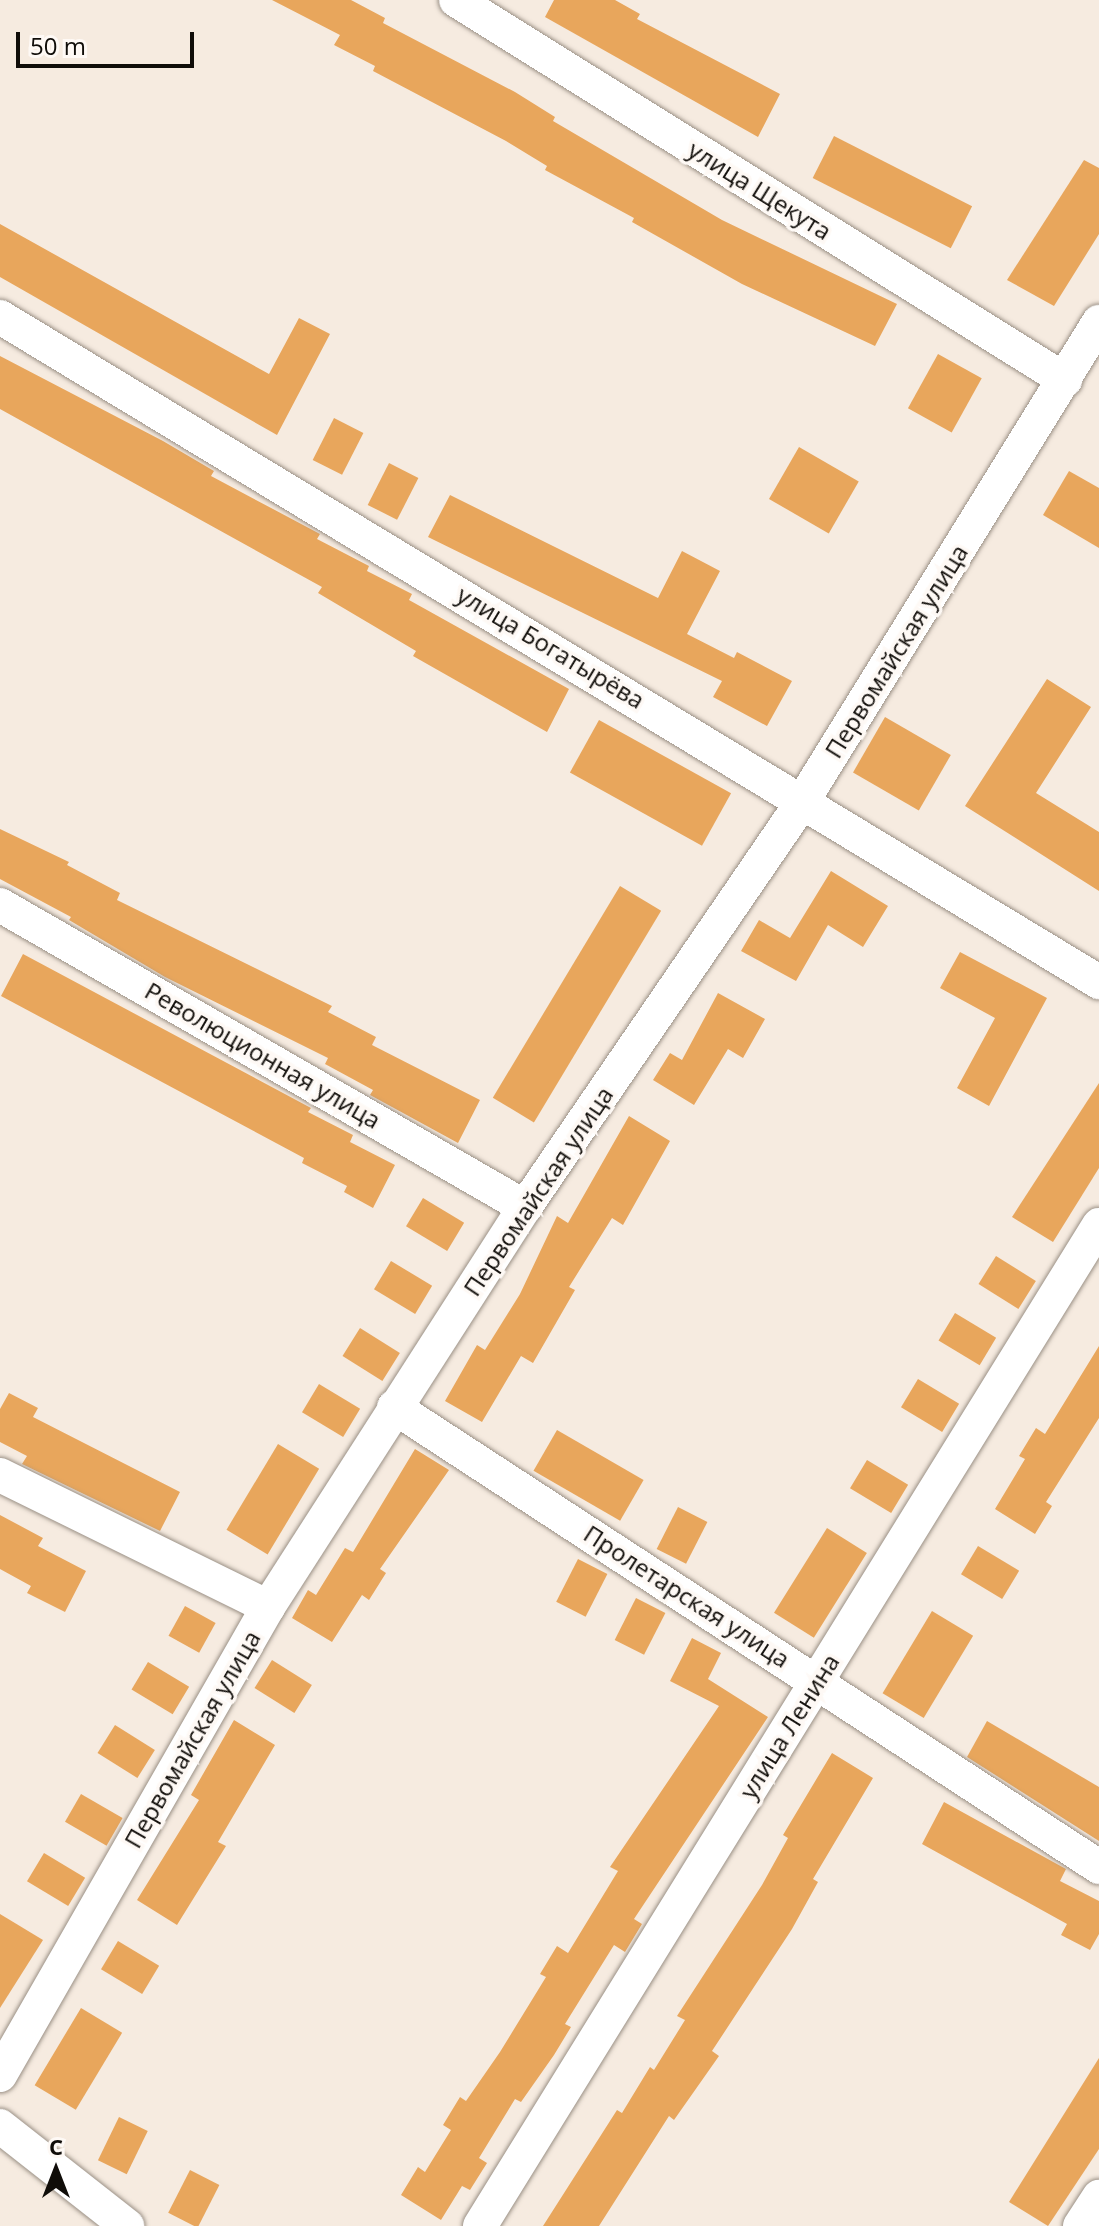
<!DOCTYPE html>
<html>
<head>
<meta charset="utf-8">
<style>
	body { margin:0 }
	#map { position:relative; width:1099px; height:2226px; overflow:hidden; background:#f6ebe0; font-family:"Open Sans",sans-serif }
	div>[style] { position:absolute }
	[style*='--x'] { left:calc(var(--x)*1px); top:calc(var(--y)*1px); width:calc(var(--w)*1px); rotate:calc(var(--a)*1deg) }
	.building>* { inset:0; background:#e8a65c; transform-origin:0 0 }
	.roads { filter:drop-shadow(0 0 2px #9a9085) drop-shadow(0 0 2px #9a9085) }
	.minor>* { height:34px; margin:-17px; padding:0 17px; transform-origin:17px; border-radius:17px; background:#fff }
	span { translate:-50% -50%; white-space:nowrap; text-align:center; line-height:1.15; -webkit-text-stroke:7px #fef9f5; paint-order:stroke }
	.street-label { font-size:24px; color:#100d09 }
	.north { position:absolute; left:16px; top:2130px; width:80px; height:80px; -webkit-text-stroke:6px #fef9f5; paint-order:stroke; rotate:0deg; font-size:22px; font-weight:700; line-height:32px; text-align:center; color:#100d09 }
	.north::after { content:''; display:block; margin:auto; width:28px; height:36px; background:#100d09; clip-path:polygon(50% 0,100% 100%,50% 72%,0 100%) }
	.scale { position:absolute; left:16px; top:32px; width:178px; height:36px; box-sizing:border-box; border:4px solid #100d09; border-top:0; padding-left:10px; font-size:24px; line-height:28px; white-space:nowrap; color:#100d09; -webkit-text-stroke:6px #fef9f5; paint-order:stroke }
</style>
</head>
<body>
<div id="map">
	<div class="building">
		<i style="clip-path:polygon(272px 0,351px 0,385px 18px,383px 23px,515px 92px,555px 117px,553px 121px,722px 220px,897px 304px,875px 346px,742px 284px,632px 222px,634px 218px,545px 170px,547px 166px,506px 141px,373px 71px,375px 66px,334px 45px,340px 35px)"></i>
		<i style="clip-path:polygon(554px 0,615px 0,640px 14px,637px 19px,780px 94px,758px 137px,545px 17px)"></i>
		<i style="left:834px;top:136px;width:155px;height:47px;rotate:27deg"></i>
		<i style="clip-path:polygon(1084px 160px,1099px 168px,1099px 234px,1054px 306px,1007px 280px)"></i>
		<i style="clip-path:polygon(0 224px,269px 374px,299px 318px,330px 334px,277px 435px,0 277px)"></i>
		<i style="left:938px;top:354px;width:50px;height:62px;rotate:29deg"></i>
		<i style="clip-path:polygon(0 356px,163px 441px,214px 471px,211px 476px,320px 534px,317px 539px,369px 566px,367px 571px,412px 594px,409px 600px,569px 689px,547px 732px,413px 656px,416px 651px,318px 593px,322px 587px,0 409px)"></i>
		<i style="left:334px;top:418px;width:33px;height:47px;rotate:27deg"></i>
		<i style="left:799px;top:447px;width:69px;height:60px;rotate:30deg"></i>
		<i style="left:389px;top:463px;width:33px;height:47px;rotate:27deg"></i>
		<i style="clip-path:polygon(1069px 471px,1099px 488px,1099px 548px,1043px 515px)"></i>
		<i style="clip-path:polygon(450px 495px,658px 598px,682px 551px,720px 571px,687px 634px,734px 658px,737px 652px,792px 681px,767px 726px,713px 697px,722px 681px,428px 537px)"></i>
		<i style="clip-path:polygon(1047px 679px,1091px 707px,1036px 793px,1099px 832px,1099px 891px,965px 806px)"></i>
		<i style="left:885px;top:717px;width:76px;height:64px;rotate:30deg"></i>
		<i style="left:599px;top:720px;width:151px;height:60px;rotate:29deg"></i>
		<i style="clip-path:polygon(0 829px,69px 862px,67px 865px,120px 893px,117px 900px,332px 1006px,328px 1012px,376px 1037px,372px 1045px,480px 1100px,458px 1143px,370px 1095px,373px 1090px,325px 1064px,328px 1058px,165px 977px,69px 920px,71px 917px,0 879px)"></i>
		<i style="clip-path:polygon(831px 871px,888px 906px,863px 947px,828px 925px,796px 981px,741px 951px,759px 920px,790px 938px)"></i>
		<i style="left:620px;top:886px;width:48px;height:247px;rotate:31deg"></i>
		<i style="clip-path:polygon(960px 952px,1047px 998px,989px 1106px,957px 1088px,995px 1018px,940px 988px)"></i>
		<i style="clip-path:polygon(23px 954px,311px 1108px,308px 1112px,353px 1135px,350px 1142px,395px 1165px,373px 1208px,344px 1192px,347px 1186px,302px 1163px,304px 1158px,1px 996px)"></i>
		<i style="clip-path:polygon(718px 993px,765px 1019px,743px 1058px,728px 1049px,694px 1105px,653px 1080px,670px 1053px,682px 1060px)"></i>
		<i style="clip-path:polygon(1099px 1083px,1099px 1168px,1053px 1242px,1012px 1217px)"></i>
		<i style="clip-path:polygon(629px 1116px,670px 1141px,623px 1225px,612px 1218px,569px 1287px,575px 1290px,533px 1363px,521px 1356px,482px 1422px,445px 1401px,477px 1345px,485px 1350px,520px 1294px,557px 1216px,568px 1223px)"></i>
		<i style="left:423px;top:1198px;width:48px;height:33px;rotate:31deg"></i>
		<i style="left:996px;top:1256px;width:47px;height:33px;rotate:32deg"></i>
		<i style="left:391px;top:1261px;width:48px;height:33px;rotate:31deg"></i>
		<i style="left:955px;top:1313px;width:48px;height:32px;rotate:31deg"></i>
		<i style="left:360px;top:1328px;width:47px;height:33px;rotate:32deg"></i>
		<i style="clip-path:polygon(1099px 1346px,1099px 1418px,1046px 1502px,1052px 1506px,1035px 1534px,995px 1509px,1025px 1459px,1019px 1456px,1036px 1428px,1045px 1434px)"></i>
		<i style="left:918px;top:1379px;width:48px;height:33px;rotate:31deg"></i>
		<i style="left:319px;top:1384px;width:48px;height:33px;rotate:31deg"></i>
		<i style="clip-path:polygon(9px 1393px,38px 1408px,33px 1417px,180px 1492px,160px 1531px,22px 1464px,27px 1456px,0 1442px,0 1409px)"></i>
		<i style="left:557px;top:1430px;width:100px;height:47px;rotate:30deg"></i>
		<i style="left:278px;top:1444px;width:48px;height:100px;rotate:31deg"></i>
		<i style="clip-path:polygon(415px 1449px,449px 1470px,380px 1569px,386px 1573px,369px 1600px,362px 1595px,332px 1642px,292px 1618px,308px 1590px,316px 1595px,345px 1548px,353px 1552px)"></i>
		<i style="left:867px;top:1460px;width:48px;height:33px;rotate:31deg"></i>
		<i style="left:678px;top:1507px;width:33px;height:47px;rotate:27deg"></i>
		<i style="clip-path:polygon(0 1515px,43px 1538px,38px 1546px,86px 1571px,65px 1612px,27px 1593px,31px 1586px,0 1569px)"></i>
		<i style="left:827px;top:1528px;width:47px;height:100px;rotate:32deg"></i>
		<i style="left:978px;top:1546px;width:48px;height:33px;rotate:31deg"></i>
		<i style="left:578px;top:1559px;width:33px;height:48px;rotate:27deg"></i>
		<i style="left:636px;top:1598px;width:33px;height:47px;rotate:27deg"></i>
		<i style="left:185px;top:1606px;width:35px;height:34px;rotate:29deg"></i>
		<i style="left:932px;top:1611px;width:48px;height:96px;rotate:31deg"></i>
		<i style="clip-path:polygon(692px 1638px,721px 1653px,708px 1679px,768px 1717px,634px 1919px,642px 1924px,625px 1952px,614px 1945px,565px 2024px,571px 2027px,554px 2055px,521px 2102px,515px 2099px,479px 2158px,487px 2163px,470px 2190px,462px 2186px,441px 2220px,401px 2195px,418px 2167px,425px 2172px,451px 2130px,443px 2125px,460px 2097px,466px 2101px,500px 2052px,546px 1977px,540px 1974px,557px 1946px,568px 1953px,618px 1871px,610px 1867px,719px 1706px,670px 1681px)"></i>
		<i style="left:272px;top:1660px;width:47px;height:33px;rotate:32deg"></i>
		<i style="left:148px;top:1662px;width:48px;height:32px;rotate:31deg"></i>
		<i style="clip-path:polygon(234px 1720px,275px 1745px,218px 1842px,226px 1846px,177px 1925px,137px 1900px,199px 1800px,191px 1795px)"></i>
		<i style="clip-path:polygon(987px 1721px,1099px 1787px,1099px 1841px,967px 1757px)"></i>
		<i style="left:115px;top:1725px;width:47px;height:33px;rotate:32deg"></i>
		<i style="clip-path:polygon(832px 1753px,873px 1778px,813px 1879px,818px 1882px,792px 1929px,712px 2051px,719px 2056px,674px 2120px,669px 2116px,599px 2226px,543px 2226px,617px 2110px,622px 2113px,650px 2067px,654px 2070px,685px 2020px,677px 2016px,762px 1885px,788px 1838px,783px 1835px)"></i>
		<i style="left:81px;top:1794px;width:48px;height:32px;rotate:30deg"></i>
		<i style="clip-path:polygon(944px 1802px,1066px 1869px,1060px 1881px,1099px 1901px,1099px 1934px,1090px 1950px,1061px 1935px,1067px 1924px,922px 1844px)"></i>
		<i style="left:44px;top:1853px;width:48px;height:33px;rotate:31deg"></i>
		<i style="clip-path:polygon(0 1914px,43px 1940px,0 2008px)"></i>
		<i style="left:118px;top:1941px;width:48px;height:33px;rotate:31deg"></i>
		<i style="left:81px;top:2008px;width:48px;height:90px;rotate:31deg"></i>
		<i style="clip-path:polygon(1099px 2058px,1099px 2149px,1048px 2226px,1009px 2202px)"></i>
		<i style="left:119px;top:2117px;width:32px;height:48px;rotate:26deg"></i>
		<i style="left:190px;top:2170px;width:33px;height:48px;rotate:27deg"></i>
	</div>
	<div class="roads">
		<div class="minor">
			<i style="--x:456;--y:0;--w:718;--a:31.96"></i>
			<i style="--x:0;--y:317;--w:1285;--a:31.18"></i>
			<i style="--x:0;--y:905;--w:606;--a:29.91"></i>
			<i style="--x:394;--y:1407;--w:842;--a:33.12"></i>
			<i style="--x:0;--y:1475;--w:299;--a:26.2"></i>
			<i style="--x:0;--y:2075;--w:539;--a:-60.2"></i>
			<i style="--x:268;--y:1607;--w:475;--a:-57.3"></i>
			<i style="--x:525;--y:1207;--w:494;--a:-55.6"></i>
			<i style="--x:804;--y:799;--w:561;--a:-58.27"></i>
			<i style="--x:0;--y:2126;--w:162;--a:38.2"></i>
			<i style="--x:480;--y:2226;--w:1177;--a:-58.27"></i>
			<i style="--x:1080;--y:2226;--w:35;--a:-57"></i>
		</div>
	</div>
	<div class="street-label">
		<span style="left:760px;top:190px;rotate:32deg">улица Щекута</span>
		<span style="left:551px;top:647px;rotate:31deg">улица Богатырёва</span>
		<span style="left:896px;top:651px;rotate:-58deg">Первомайская улица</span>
		<span style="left:263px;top:1055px;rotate:30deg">Революционная улица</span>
		<span style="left:538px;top:1191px;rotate:-56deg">Первомайская улица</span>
		<span style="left:687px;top:1596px;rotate:33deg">Пролетарская улица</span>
		<span style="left:789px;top:1726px;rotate:-58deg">улица Ленина</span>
		<span style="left:192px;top:1739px;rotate:-60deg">Первомайская улица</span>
	</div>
	<div class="north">С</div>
	<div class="scale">50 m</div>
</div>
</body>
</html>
